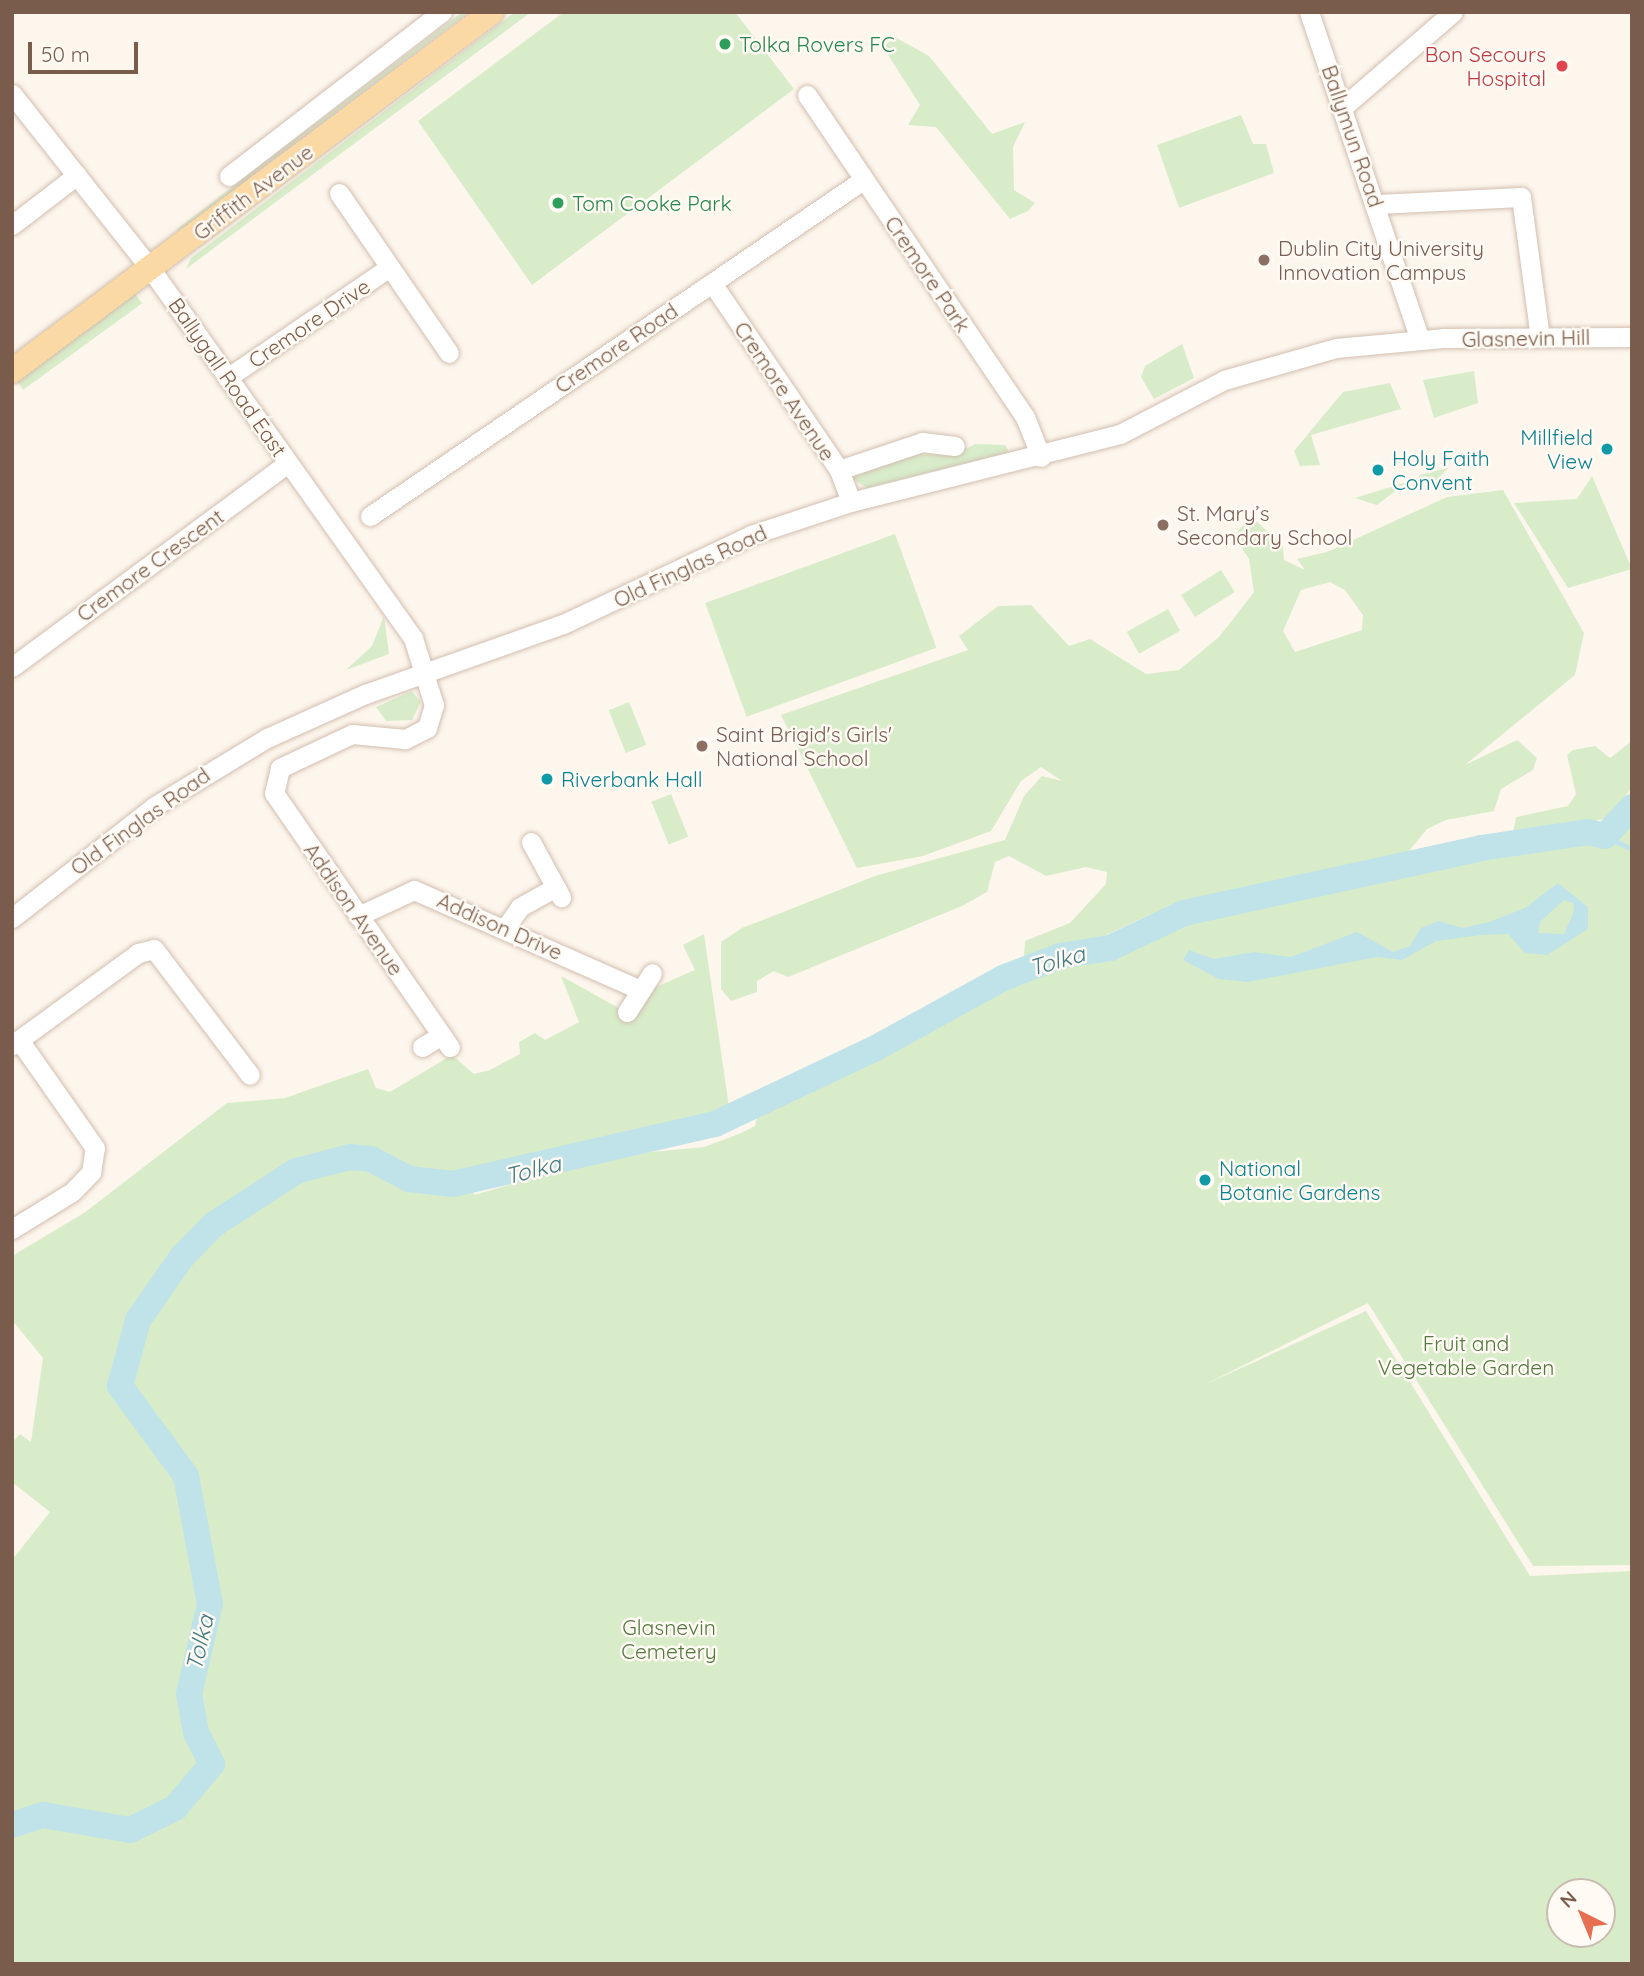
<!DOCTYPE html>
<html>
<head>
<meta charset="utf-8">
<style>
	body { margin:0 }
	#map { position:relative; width:1644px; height:1976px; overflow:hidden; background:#fdf6ec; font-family:Quicksand,sans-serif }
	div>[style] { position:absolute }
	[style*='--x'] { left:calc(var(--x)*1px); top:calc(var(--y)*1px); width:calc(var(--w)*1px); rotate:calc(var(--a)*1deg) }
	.green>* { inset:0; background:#d8ecc9; transform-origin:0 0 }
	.water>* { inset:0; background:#bfe3e8 }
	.stream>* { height:4.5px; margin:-2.25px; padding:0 2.25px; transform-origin:2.25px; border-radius:2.25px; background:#bfe3e8 }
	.river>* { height:26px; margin:-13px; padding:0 13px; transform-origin:13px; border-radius:13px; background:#bfe3e8 }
	.roads { filter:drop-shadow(0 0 2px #d1beb0) drop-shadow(0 0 2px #d1beb0) }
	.minor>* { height:19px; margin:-9.5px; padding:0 9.5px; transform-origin:9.5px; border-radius:9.5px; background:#fff }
	.major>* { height:24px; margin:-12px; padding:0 12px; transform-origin:12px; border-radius:12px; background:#fbd9a5 }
	.dots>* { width:19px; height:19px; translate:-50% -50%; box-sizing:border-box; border:4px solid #fffaf3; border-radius:50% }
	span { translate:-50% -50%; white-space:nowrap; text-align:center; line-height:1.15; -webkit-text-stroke:5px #fffaf3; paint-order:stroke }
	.leisure-label { font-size:21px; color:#27864d }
	.left { translate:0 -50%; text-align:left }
	.health-label { font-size:21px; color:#be3a42 }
	.right { translate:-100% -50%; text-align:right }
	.street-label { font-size:21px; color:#7a5c4d }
	.education-label { font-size:21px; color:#785e54 }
	.culture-label { font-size:21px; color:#0d838f }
	.park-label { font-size:21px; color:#537a41 }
	.water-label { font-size:23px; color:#437c86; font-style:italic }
	.frame { position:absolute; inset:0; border:14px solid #7a5c4d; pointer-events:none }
	.north { position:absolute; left:1546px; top:1878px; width:70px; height:70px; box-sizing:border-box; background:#fffaf3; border:2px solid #cabbb1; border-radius:50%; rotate:317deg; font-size:19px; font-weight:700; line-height:28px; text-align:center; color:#7a5c4d }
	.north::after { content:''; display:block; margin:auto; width:24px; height:32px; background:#e76f51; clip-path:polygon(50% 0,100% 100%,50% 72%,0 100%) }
	.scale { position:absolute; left:28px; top:42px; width:110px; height:32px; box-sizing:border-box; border:4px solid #7a5c4d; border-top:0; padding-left:9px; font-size:21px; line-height:24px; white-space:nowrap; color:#7a5c4d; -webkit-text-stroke:5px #fffaf3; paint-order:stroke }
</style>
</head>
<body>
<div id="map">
	<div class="green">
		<i style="clip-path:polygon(462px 12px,469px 12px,179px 232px,177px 229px)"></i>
		<i style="clip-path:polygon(515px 12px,531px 12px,186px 269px,191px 258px)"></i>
		<i style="clip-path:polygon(564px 12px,735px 12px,794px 89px,532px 285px,418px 121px)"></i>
		<i style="clip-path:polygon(895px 37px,929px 56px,992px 134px,1025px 122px,1013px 147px,1014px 190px,1035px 203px,1028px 211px,1010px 219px,936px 127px,908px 125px,920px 105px,883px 47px)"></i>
		<i style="clip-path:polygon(1241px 115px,1253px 144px,1266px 144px,1274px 173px,1179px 208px,1157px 145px)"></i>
		<i style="left:131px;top:288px;width:19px;height:147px;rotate:54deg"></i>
		<i style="clip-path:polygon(1182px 344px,1194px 378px,1154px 399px,1141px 377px,1145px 366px)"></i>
		<i style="clip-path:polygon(1474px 371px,1478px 403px,1434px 418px,1423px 380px)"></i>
		<i style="clip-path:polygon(1390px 383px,1401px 409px,1311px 435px,1320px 465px,1300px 466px,1294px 451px,1343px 392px)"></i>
		<i style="clip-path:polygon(975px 444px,1005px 445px,1009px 452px,867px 488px,852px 478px,850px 472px,912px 454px,954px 455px)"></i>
		<i style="clip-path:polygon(1448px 468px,1437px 480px,1419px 480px,1419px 475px)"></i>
		<i style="clip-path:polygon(1592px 476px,1632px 569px,1568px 588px,1514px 503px,1577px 499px)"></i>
		<i style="clip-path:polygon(1407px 482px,1377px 505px,1355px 498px)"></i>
		<i style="clip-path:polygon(evenodd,1503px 490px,1584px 633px,1575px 675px,1465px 765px,1517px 740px,1537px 758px,1533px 770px,1501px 789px,1494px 811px,1446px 820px,1427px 829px,1408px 852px,1209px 898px,1149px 915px,1089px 943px,1024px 957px,1025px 941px,1070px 923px,1106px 884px,1107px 872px,1086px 867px,1046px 876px,1009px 856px,995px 862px,987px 892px,962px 906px,788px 977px,774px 971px,757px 981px,757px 992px,731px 1001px,721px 989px,721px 942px,742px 928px,875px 876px,1005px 840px,1024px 796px,1042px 776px,1062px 781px,1041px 767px,1021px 781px,991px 831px,923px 856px,857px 868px,781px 715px,968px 650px,959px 636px,998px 606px,1031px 605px,1069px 646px,1090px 639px,1146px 674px,1179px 670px,1219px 637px,1254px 592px,1249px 559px,1234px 536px,1251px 516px,1283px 546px,1284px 560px,1305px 570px,1297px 559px,1327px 552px,1447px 497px,1503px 490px,1330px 582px,1345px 590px,1363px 615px,1362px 630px,1295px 652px,1283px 631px,1301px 590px,1330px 582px)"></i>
		<i style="left:895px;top:534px;width:121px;height:202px;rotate:70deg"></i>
		<i style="left:1221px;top:570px;width:26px;height:47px;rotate:58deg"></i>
		<i style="left:1168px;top:609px;width:25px;height:47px;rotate:61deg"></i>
		<i style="clip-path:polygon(384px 616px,389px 654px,346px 670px,372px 646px)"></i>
		<i style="clip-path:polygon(412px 691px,421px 702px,412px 720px,386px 721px,376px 707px)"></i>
		<i style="left:629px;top:702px;width:46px;height:22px;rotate:68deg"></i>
		<i style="clip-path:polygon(1632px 741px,1632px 788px,1605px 819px,1513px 834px,1516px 817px,1568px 806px,1576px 794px,1567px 755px,1573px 750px,1595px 746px,1610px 758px)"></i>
		<i style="left:671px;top:794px;width:46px;height:21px;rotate:68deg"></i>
		<i style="clip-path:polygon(evenodd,1632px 813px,1632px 1565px,1533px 1566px,1368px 1303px,1204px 1385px,1366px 1311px,1530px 1576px,1632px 1571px,1632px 1964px,12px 1964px,12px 1560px,50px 1512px,12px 1482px,12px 1443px,20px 1434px,31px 1442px,43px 1358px,12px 1320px,12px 1256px,84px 1213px,227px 1103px,285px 1098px,368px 1069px,376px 1088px,390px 1092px,452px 1055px,474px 1074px,490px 1070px,520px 1054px,519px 1042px,535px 1033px,545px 1040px,579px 1022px,561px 976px,635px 1017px,656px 987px,695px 970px,683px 945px,704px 934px,730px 1114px,472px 1182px,474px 1195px,610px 1156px,704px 1147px,739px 1134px,755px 1126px,759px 1110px,866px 1065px,1043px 967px,1118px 956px,1158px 930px,1224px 902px,1301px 900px,1480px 857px,1604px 843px,1632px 813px,1560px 1892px,1602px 1892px,1602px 1934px,1560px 1934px,1560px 1892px)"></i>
	</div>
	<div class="water">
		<i style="clip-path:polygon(evenodd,1558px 883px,1588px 907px,1588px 929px,1547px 955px,1525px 953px,1508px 934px,1481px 935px,1436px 941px,1402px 960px,1377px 957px,1248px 982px,1219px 979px,1183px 960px,1189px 950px,1214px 959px,1254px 952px,1291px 957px,1357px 932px,1393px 952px,1410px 946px,1421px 928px,1439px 921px,1462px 928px,1489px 922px,1525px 908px,1558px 883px,1564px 900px,1573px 903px,1574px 911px,1564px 934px,1538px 933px,1540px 922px,1564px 900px)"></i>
	</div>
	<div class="stream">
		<i style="--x:1605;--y:836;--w:30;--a:26"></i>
	</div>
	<div class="river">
		<i style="--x:12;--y:1825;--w:33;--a:-18"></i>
		<i style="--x:43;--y:1815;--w:88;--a:9.8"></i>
		<i style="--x:130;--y:1830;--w:50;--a:-26.1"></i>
		<i style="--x:175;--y:1808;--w:57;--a:-49.9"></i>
		<i style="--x:212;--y:1764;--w:35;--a:-117"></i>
		<i style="--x:196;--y:1733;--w:40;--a:-100"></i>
		<i style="--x:189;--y:1694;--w:92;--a:-76.9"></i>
		<i style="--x:210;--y:1604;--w:130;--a:-100.6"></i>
		<i style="--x:186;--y:1476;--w:112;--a:-126.3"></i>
		<i style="--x:120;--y:1386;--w:68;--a:-74.7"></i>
		<i style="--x:138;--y:1320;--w:77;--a:-55.1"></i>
		<i style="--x:182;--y:1257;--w:45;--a:-45.9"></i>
		<i style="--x:213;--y:1225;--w:99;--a:-33"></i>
		<i style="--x:296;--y:1171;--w:56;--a:-14.5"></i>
		<i style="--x:350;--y:1157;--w:21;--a:5"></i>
		<i style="--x:371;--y:1159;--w:43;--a:27.8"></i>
		<i style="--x:409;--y:1179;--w:44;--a:6.5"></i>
		<i style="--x:453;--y:1184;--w:269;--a:-12.9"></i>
		<i style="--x:715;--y:1124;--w:176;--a:-25.3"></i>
		<i style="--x:874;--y:1049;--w:147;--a:-28.8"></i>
		<i style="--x:1003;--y:978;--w:61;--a:-21.1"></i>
		<i style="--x:1060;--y:956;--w:51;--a:-9.1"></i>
		<i style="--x:1110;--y:948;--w:82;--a:-25.3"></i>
		<i style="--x:1184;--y:913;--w:304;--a:-12.3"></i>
		<i style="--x:1481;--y:848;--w:108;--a:-8.5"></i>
		<i style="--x:1588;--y:832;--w:17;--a:13"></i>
		<i style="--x:1605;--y:836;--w:40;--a:-47"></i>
	</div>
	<div class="roads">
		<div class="minor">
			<i style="--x:1309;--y:12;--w:346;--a:71.3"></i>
			<i style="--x:12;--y:94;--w:222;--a:51.6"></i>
			<i style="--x:150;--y:268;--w:454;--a:54.6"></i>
			<i style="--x:413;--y:638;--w:70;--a:72.6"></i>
			<i style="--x:434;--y:705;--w:24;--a:107"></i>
			<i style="--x:427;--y:728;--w:25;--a:153"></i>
			<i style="--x:405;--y:739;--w:53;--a:-174.6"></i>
			<i style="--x:352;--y:734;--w:80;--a:154.7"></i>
			<i style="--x:280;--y:768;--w:26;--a:103"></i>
			<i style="--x:274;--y:793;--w:309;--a:55.3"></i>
			<i style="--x:807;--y:95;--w:389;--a:55.9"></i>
			<i style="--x:1025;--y:417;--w:43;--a:68.2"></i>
			<i style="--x:1343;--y:107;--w:145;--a:-40.8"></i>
			<i style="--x:229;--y:176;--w:269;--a:-37.6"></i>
			<i style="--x:339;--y:193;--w:194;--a:55.5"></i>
			<i style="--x:1377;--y:204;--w:144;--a:-2.8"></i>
			<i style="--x:1521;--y:197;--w:141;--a:82.3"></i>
			<i style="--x:12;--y:225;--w:82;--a:-37.6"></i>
			<i style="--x:712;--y:283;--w:226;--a:55.8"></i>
			<i style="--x:839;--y:470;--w:34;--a:69"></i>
			<i style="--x:227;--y:378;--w:197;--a:-34.3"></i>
			<i style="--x:839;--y:470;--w:88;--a:-18.6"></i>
			<i style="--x:922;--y:442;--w:33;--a:7"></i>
			<i style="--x:370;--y:516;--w:597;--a:-34.28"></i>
			<i style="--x:12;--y:667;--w:343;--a:-36.5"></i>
			<i style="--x:531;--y:842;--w:63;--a:61.4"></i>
			<i style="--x:358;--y:916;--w:62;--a:-24.9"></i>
			<i style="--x:414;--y:890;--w:248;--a:23.8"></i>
			<i style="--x:12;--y:918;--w:182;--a:-38.1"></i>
			<i style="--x:155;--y:806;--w:131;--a:-31.3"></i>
			<i style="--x:267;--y:738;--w:107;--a:-24.2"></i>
			<i style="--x:365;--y:694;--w:210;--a:-19.5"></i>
			<i style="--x:563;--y:624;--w:208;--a:-25.3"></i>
			<i style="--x:751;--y:535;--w:105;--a:-18.3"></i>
			<i style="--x:851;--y:502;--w:277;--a:-14.2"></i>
			<i style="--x:1120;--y:434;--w:117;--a:-27.4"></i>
			<i style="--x:1224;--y:380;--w:116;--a:-15.9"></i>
			<i style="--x:1336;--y:348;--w:107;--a:-5.3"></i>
			<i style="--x:1443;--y:338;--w:189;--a:-0.3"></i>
			<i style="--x:506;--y:927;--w:24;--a:-55"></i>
			<i style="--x:520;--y:907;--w:41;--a:-29.1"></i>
			<i style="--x:627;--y:1012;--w:46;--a:-57.3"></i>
			<i style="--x:12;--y:1045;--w:156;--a:-36.1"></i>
			<i style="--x:138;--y:953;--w:16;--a:-14"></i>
			<i style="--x:154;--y:949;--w:158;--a:52.7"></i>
			<i style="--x:422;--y:1047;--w:23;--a:-31"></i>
			<i style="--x:12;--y:1229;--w:70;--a:-31.7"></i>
			<i style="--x:72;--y:1192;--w:28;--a:-46"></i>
			<i style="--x:91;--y:1172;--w:24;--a:-81"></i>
			<i style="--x:95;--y:1148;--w:132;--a:-125.1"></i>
		</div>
		<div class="major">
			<i style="--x:12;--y:371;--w:599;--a:-36.79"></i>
		</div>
	</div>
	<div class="dots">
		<i style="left:725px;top:44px;background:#2e9e5b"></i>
		<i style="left:1562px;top:66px;background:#e0444e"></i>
		<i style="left:558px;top:203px;background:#2e9e5b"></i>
		<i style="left:1264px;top:260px;background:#8d6e63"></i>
		<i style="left:1607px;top:449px;background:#0f9aa8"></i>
		<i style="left:1378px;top:470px;background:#0f9aa8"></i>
		<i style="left:1163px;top:525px;background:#8d6e63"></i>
		<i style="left:702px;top:746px;background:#8d6e63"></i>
		<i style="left:547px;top:779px;background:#0f9aa8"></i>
		<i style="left:1205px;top:1180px;background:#0f9aa8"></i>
	</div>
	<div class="leisure-label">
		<span class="left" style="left:739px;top:44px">Tolka Rovers FC</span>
		<span class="left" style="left:572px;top:203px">Tom Cooke Park</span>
	</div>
	<div class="health-label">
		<span class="right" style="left:1546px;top:66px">Bon Secours<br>Hospital</span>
	</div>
	<div class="street-label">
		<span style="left:1353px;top:136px;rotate:71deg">Ballymun Road</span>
		<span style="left:253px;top:192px;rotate:-37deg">Griffith Avenue</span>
		<span style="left:928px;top:274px;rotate:56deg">Cremore Park</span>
		<span style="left:309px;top:323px;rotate:-34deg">Cremore Drive</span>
		<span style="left:1526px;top:338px;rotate:-1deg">Glasnevin Hill</span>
		<span style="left:616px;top:348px;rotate:-34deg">Cremore Road</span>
		<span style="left:228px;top:377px;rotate:55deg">Ballygall Road East</span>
		<span style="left:785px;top:391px;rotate:56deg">Cremore Avenue</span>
		<span style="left:150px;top:565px;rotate:-36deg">Cremore Crescent</span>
		<span style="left:690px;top:566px;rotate:-25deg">Old Finglas Road</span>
		<span style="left:140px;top:821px;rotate:-36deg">Old Finglas Road</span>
		<span style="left:354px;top:909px;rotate:55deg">Addison Avenue</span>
		<span style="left:500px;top:926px;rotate:24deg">Addison Drive</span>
	</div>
	<div class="education-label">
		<span class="left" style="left:1278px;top:260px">Dublin City University<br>Innovation Campus</span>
		<span class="left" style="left:1177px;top:525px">St. Mary’s<br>Secondary School</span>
		<span class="left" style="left:716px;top:746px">Saint Brigid's Girls'<br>National School</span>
	</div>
	<div class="culture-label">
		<span class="right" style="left:1593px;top:449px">Millfield<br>View</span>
		<span class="left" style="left:1392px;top:470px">Holy Faith<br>Convent</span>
		<span class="left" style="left:561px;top:779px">Riverbank Hall</span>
		<span class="left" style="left:1219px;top:1180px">National<br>Botanic Gardens</span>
	</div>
	<div class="park-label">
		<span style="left:1466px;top:1355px">Fruit and<br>Vegetable Garden</span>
		<span style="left:669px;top:1639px">Glasnevin<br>Cemetery</span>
	</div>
	<div class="water-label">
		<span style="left:1057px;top:961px;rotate:-16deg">Tolka</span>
		<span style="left:533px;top:1170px;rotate:-14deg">Tolka</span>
		<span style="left:200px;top:1643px;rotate:-77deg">Tolka</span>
	</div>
	<div class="frame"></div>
	<div class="north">N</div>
	<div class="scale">50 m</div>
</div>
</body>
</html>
